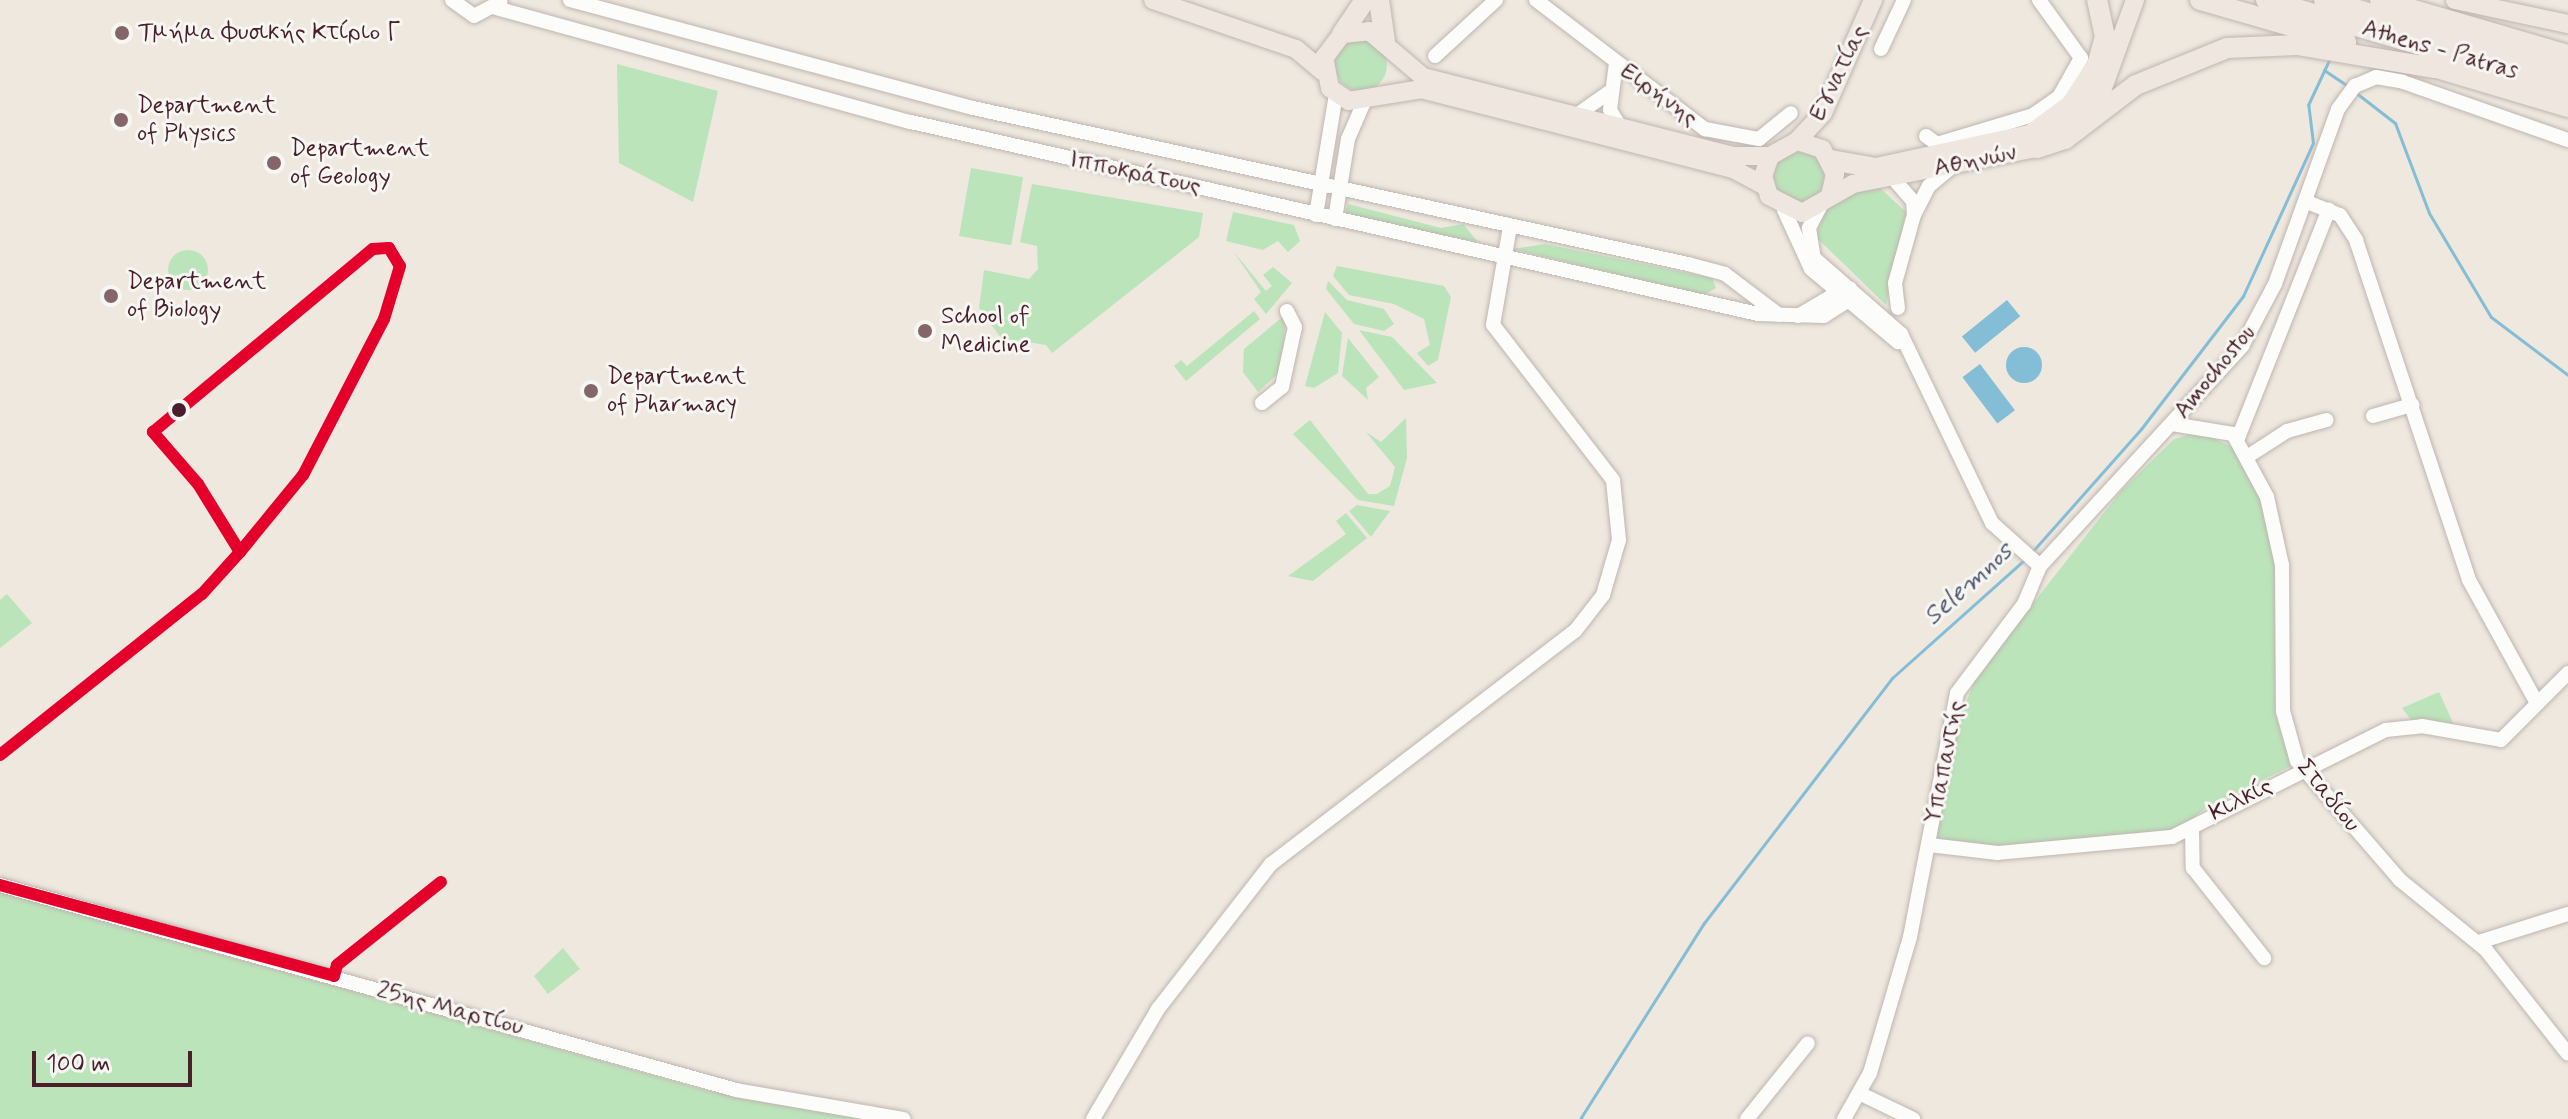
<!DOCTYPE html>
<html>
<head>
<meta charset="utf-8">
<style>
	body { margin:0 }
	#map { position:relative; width:2568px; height:1119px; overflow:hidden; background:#eee8de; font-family:Mynerve,sans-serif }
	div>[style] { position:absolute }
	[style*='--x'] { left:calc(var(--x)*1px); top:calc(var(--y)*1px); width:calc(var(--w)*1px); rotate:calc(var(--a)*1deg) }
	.green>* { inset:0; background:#bce4ba; transform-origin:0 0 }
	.round { border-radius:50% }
	.water>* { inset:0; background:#84bdd6; transform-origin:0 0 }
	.stream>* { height:3px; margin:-1.5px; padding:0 1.5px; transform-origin:1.5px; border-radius:1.5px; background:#84bdd6 }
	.roads { filter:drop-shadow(0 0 2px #beb5b0) drop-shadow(0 0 2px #beb5b0) }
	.minor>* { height:14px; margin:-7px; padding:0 7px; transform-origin:7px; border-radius:7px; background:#fcfcfa }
	.major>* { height:18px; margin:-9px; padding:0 9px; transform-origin:9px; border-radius:9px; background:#eee6df }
	.highway>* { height:20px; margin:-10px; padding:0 10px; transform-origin:10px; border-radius:10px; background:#eee6df }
	.bus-1>* { height:12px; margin:-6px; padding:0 6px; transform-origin:6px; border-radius:6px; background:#e4002b }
	.dots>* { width:22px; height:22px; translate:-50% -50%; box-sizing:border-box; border:4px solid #f6f6f2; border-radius:50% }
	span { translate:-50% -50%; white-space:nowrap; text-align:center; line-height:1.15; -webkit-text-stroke:6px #f6f6f2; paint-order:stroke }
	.poi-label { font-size:24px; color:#4a1f2b }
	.left { translate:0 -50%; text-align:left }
	.street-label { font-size:24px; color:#4a1f2b }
	.water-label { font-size:26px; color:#4f576e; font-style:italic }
	.scale { position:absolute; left:32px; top:1051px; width:160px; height:36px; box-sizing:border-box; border:4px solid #4a1f2b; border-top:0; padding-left:10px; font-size:24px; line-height:28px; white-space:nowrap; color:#4a1f2b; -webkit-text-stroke:6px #f6f6f2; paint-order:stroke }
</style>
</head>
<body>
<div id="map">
	<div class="green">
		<i class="round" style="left:1335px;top:39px;width:52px;height:52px"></i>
		<i style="clip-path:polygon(617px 64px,718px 91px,693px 202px,619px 163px)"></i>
		<i class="round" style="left:1774px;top:152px;width:50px;height:50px"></i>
		<i style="left:971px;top:168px;width:53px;height:69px;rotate:10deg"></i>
		<i style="clip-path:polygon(1032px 184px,1203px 213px,1199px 237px,1052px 353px,1046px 345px,1001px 338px,979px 308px,984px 270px,1029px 279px,1038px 269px,1037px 246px,1020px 242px)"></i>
		<i style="clip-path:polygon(1878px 186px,1906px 212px,1886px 305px,1816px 237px,1824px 211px,1849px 189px)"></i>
		<i style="clip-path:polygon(1348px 204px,1441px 228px,1463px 224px,1478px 242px,1344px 216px)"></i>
		<i style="clip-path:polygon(1233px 212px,1294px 225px,1300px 241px,1288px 252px,1278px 241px,1263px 250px,1226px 241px)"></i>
		<i style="clip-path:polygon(1545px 244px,1712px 278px,1716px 288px,1704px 295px,1512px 249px)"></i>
		<i class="round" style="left:168px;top:250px;width:40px;height:40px"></i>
		<i style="clip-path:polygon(1233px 251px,1266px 291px,1272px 286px,1263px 275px,1273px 267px,1292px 283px,1266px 314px,1254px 299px,1261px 292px)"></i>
		<i style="clip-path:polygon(1337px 266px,1444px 286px,1451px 297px,1438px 360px,1428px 366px,1417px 353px,1430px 345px,1424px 319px,1394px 304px,1349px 295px,1333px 276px)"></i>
		<i style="clip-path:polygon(1328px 281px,1347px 300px,1384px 309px,1394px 324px,1384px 331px,1354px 324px,1326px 289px)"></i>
		<i style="clip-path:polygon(1254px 311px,1260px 319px,1186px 381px,1174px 366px,1181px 360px,1187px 366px)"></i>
		<i style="clip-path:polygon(1325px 312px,1342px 333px,1338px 373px,1314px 388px,1305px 386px)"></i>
		<i style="clip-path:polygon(1286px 314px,1281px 371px,1258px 392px,1243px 372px,1244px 349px)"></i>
		<i style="clip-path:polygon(1359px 330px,1392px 337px,1437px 383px,1404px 390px)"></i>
		<i style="clip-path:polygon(1348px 338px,1379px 377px,1366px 388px,1368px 400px,1342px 376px)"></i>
		<i style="clip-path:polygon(1406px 418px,1407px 458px,1394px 506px,1358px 500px,1293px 434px,1310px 420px,1368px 494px,1377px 494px,1390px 486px,1395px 467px,1366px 432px,1381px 442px)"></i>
		<i style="clip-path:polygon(2199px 432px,2235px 448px,2261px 500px,2275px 551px,2275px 713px,2291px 766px,2208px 806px,2180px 829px,1997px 846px,1936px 838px,1958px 723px,1977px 675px,2121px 491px,2174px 439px)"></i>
		<i style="clip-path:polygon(1357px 505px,1390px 511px,1371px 537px,1349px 511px)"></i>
		<i style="clip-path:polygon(1346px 513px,1367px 538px,1313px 581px,1288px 576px,1346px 534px,1336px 521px)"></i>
		<i style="clip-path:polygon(7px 594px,32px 623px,0 648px,0 600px)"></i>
		<i style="clip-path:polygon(2439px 692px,2455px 727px,2412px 721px,2402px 708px)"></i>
		<i style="clip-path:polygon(0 892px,712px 1092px,867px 1119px,0 1119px)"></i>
		<i style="clip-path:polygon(563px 948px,580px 969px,548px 994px,534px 976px)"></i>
	</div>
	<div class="water">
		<i style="left:2007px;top:300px;width:21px;height:58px;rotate:51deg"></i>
		<i class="round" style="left:2006px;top:347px;width:36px;height:36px"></i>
		<i style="left:1980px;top:364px;width:58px;height:22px;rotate:53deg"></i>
	</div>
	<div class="stream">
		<i style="--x:2324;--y:70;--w:30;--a:34"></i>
		<i style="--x:2355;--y:92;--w:51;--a:37.8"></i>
		<i style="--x:2395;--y:123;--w:96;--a:69.3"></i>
		<i style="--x:2429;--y:213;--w:121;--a:59.2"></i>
		<i style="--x:2491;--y:317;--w:96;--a:37"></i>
		<i style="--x:2031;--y:553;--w:166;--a:-48.4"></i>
		<i style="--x:2141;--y:429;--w:168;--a:-52.5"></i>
		<i style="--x:2243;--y:296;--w:168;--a:-65.4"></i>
		<i style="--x:2313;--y:143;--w:38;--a:-97"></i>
		<i style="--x:2308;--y:105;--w:52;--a:-64.9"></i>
		<i style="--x:1580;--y:1119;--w:232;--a:-57.7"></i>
		<i style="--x:1704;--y:923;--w:309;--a:-52.5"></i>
		<i style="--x:1892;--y:678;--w:180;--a:-41.8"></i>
	</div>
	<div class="roads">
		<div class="minor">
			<i style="--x:452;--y:0;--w:27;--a:36"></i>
			<i style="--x:474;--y:16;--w:30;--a:-28"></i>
			<i style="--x:570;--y:0;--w:417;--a:15"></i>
			<i style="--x:973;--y:108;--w:732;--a:12.31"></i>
			<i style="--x:1688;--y:264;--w:38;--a:15"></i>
			<i style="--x:1725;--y:274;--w:68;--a:37.2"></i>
			<i style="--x:1536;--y:0;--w:213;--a:37.4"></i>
			<i style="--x:1705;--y:129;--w:55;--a:10.5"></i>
			<i style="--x:1759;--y:139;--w:41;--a:-39.1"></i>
			<i style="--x:496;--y:8;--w:430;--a:15.4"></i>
			<i style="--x:911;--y:122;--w:868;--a:12.77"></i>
			<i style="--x:1758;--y:314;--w:66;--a:1.7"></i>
			<i style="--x:1824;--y:316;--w:27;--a:-33"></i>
			<i style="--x:1847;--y:301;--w:13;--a:-77"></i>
			<i style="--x:1881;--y:49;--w:54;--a:-64.9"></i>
			<i style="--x:1435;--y:56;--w:83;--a:-42.6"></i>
			<i style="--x:1616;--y:63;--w:47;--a:97.3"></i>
			<i style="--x:1610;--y:110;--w:23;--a:59"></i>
			<i style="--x:1574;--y:117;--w:42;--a:-35.2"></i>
			<i style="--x:1926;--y:136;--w:14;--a:36"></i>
			<i style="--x:1937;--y:144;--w:100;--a:-16.8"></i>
			<i style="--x:2033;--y:115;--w:32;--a:-35"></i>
			<i style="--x:2059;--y:97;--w:45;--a:-60.6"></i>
			<i style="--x:2081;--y:58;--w:72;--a:-125.9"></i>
			<i style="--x:1892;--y:177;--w:32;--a:49"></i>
			<i style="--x:1913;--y:201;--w:14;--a:86"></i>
			<i style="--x:2307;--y:202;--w:35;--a:22"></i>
			<i style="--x:2340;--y:215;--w:30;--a:57"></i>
			<i style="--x:2356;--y:240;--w:358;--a:71.6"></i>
			<i style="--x:2469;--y:580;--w:141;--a:61.1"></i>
			<i style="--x:1820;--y:207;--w:24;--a:118"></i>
			<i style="--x:1809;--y:228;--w:30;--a:81"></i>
			<i style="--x:1814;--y:258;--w:116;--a:41.1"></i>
			<i style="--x:1901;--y:334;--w:210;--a:64.3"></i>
			<i style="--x:1992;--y:523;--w:64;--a:41.9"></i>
			<i style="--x:2040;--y:566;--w:41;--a:112.8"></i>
			<i style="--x:2024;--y:604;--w:111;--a:127"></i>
			<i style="--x:1957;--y:693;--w:248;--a:100.9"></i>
			<i style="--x:1910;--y:937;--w:142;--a:106.4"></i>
			<i style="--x:1870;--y:1073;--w:53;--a:119.5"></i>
			<i style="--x:1784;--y:210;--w:65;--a:65.4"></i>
			<i style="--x:1811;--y:269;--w:114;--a:40"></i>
			<i style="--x:1316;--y:215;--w:123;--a:-80.6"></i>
			<i style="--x:1335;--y:219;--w:81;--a:-80.8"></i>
			<i style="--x:1348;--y:139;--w:40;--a:-66.6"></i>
			<i style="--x:1898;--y:308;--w:25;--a:-97"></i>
			<i style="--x:1895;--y:283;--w:71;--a:-74.4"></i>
			<i style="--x:1914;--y:215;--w:33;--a:-63"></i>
			<i style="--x:1929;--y:186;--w:31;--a:-40"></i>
			<i style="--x:1798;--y:316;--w:51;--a:-30.6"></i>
			<i style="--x:1262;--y:403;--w:26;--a:-39"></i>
			<i style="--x:1282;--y:387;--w:61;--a:-77.8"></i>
			<i style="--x:1295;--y:327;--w:18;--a:-117"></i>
			<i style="--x:2373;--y:416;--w:41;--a:-15.8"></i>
			<i style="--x:2172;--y:424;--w:62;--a:9.3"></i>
			<i style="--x:2233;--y:434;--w:72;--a:61.6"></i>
			<i style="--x:2267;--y:497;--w:70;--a:77.6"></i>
			<i style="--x:2282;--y:565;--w:146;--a:89.6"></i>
			<i style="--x:2283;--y:711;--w:52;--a:74.4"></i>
			<i style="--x:2297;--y:761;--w:157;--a:49.1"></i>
			<i style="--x:2400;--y:880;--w:111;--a:39.1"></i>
			<i style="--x:2486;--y:950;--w:132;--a:51.7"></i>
			<i style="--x:2238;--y:438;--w:246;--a:-68.3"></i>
			<i style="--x:2250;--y:455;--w:44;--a:-33"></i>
			<i style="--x:2287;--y:431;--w:41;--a:-15.4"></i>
			<i style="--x:2040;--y:566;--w:299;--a:-47.4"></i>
			<i style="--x:2242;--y:346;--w:70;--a:-62"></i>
			<i style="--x:2275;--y:284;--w:186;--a:-70.2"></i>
			<i style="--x:2338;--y:109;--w:29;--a:-54"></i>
			<i style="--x:2355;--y:86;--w:23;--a:-23"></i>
			<i style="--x:2376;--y:77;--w:27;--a:10"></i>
			<i style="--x:2403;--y:82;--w:175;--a:19.4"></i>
			<i style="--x:2192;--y:829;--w:39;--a:89"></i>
			<i style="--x:2193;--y:868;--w:115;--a:51.7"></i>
			<i style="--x:1929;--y:845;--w:69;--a:6.6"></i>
			<i style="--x:1998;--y:853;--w:175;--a:-5.3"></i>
			<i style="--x:2172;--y:837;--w:239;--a:-26.6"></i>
			<i style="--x:2386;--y:730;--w:36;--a:-6"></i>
			<i style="--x:2422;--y:726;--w:80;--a:10"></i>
			<i style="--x:2501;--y:740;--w:95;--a:-45"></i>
			<i style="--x:0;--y:885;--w:764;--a:15.56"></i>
			<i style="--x:736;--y:1090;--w:170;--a:9.8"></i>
			<i style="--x:2479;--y:942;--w:93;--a:-17.5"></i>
			<i style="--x:1861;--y:1094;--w:58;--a:25.7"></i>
			<i style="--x:1093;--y:1119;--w:128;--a:-59.4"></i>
			<i style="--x:1158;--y:1009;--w:184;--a:-52.1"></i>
			<i style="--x:1271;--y:864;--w:383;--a:-37.5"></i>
			<i style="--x:1575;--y:631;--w:46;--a:-52.1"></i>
			<i style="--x:1603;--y:595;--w:57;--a:-73.8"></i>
			<i style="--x:1619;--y:540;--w:60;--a:-95.7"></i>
			<i style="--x:1613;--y:480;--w:196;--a:-127.7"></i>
			<i style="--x:1493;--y:325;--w:99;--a:-80.2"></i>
			<i style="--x:1747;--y:1119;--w:97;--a:-51.2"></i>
		</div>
		<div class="major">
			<i style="--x:1153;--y:0;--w:151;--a:18.9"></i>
			<i style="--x:1296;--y:49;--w:35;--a:40"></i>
			<i style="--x:2455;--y:0;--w:116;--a:12"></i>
			<i style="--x:1797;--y:141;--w:38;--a:-47"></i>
			<i style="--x:1823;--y:113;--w:124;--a:-66.1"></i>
			<i style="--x:1765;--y:186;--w:36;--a:-152"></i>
			<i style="--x:1733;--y:169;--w:321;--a:-165.6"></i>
			<i style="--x:1422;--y:89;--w:74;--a:170.7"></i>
			<i style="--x:1349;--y:101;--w:23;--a:-146"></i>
			<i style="--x:1330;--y:88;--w:31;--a:-101"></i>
			<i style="--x:1324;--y:58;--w:30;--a:-53"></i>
			<i style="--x:1342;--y:34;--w:27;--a:-6"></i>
			<i style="--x:1369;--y:31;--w:71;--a:40.4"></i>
			<i style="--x:1423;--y:77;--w:319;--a:14.3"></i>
			<i style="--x:1732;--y:156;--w:38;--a:0"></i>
			<i style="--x:1830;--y:196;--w:23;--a:-77"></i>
			<i style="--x:1835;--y:174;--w:28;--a:-117"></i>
			<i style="--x:1822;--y:149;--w:26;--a:-162"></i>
			<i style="--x:1797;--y:141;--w:31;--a:151"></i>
			<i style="--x:1770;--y:156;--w:21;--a:109"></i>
			<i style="--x:1763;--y:176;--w:21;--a:73"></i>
			<i style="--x:1769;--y:196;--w:37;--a:27"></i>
			<i style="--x:1802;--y:213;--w:59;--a:-29.6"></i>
			<i style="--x:1853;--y:184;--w:187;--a:-11.1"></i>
			<i style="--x:2037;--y:148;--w:89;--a:-42.3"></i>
			<i style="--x:2103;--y:88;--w:94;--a:-70"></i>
		</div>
		<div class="highway">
			<i style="--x:1379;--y:0;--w:41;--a:81.7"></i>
			<i style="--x:2200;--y:0;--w:152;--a:16"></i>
			<i style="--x:2266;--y:0;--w:315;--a:16.2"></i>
			<i style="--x:2324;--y:0;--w:254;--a:16.2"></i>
			<i style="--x:2380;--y:0;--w:196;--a:16.3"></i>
			<i style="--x:1342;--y:34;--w:41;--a:-55.9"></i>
			<i style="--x:2423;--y:64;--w:151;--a:16.5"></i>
			<i style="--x:2037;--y:148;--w:29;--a:-18"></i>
			<i style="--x:2065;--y:139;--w:89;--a:-37.3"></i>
			<i style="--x:2136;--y:85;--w:98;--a:-22.1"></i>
			<i style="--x:2227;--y:48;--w:70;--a:-2.5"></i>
			<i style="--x:2297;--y:45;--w:140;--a:9.5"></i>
			<i style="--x:1831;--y:160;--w:46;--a:10.1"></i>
			<i style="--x:1876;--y:168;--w:157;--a:-12.1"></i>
			<i style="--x:2030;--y:135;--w:51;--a:-36.2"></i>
			<i style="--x:2071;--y:105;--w:48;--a:-57"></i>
			<i style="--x:2097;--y:65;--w:29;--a:-74"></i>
			<i style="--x:2105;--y:37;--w:38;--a:-102"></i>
		</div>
	</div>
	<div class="bus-1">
		<i style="--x:389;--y:248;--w:21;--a:59"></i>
		<i style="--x:400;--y:266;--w:55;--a:106.8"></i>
		<i style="--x:384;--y:319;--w:176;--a:117.4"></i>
		<i style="--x:303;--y:475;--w:99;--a:129.3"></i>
		<i style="--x:240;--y:552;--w:80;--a:-121.7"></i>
		<i style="--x:198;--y:484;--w:69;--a:-130.9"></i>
		<i style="--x:153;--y:432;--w:286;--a:-39.8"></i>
		<i style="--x:373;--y:249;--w:16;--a:-4"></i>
		<i style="--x:0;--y:755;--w:258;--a:-38.6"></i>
		<i style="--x:202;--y:594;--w:57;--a:-47.9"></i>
		<i style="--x:0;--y:885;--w:346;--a:15.2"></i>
		<i style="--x:334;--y:976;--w:11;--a:-75"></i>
		<i style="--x:337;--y:965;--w:133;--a:-38.6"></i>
	</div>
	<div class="dots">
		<i style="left:122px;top:33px;background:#83656a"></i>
		<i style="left:121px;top:120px;background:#83656a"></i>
		<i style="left:274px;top:163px;background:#83656a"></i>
		<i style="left:111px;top:296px;background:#83656a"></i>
		<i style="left:925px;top:331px;background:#83656a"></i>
		<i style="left:591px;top:391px;background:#83656a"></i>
		<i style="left:179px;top:410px;background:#4a1f2b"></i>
	</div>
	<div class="poi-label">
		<span class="left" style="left:138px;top:33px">Τμήμα Φυσικής Κτίριο Γ</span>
		<span class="left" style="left:137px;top:120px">Department<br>of Physics</span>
		<span class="left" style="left:290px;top:163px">Department<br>of Geology</span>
		<span class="left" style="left:127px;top:296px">Department<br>of Biology</span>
		<span class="left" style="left:941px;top:331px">School of<br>Medicine</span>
		<span class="left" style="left:607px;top:391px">Department<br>of Pharmacy</span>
	</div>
	<div class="street-label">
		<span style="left:2440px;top:50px;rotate:16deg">Athens - Patras</span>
		<span style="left:1839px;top:73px;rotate:-64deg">Εγνατίας</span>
		<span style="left:1659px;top:95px;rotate:36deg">Ειρήνης</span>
		<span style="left:1975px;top:161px;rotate:-11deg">Αθηνών</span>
		<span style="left:1135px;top:173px;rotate:12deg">Ιπποκράτους</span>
		<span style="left:2215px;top:372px;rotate:-51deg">Amochostou</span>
		<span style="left:1945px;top:762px;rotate:-79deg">Υπαπαντής</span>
		<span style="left:2328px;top:796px;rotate:51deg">Σταδίου</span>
		<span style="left:2241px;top:800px;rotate:-27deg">Κιλκίς</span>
		<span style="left:450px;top:1009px;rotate:15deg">25ης Μαρτίου</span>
	</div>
	<div class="water-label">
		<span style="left:1969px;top:585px;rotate:-42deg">Selemnos</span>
	</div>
	<div class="scale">100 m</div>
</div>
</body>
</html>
